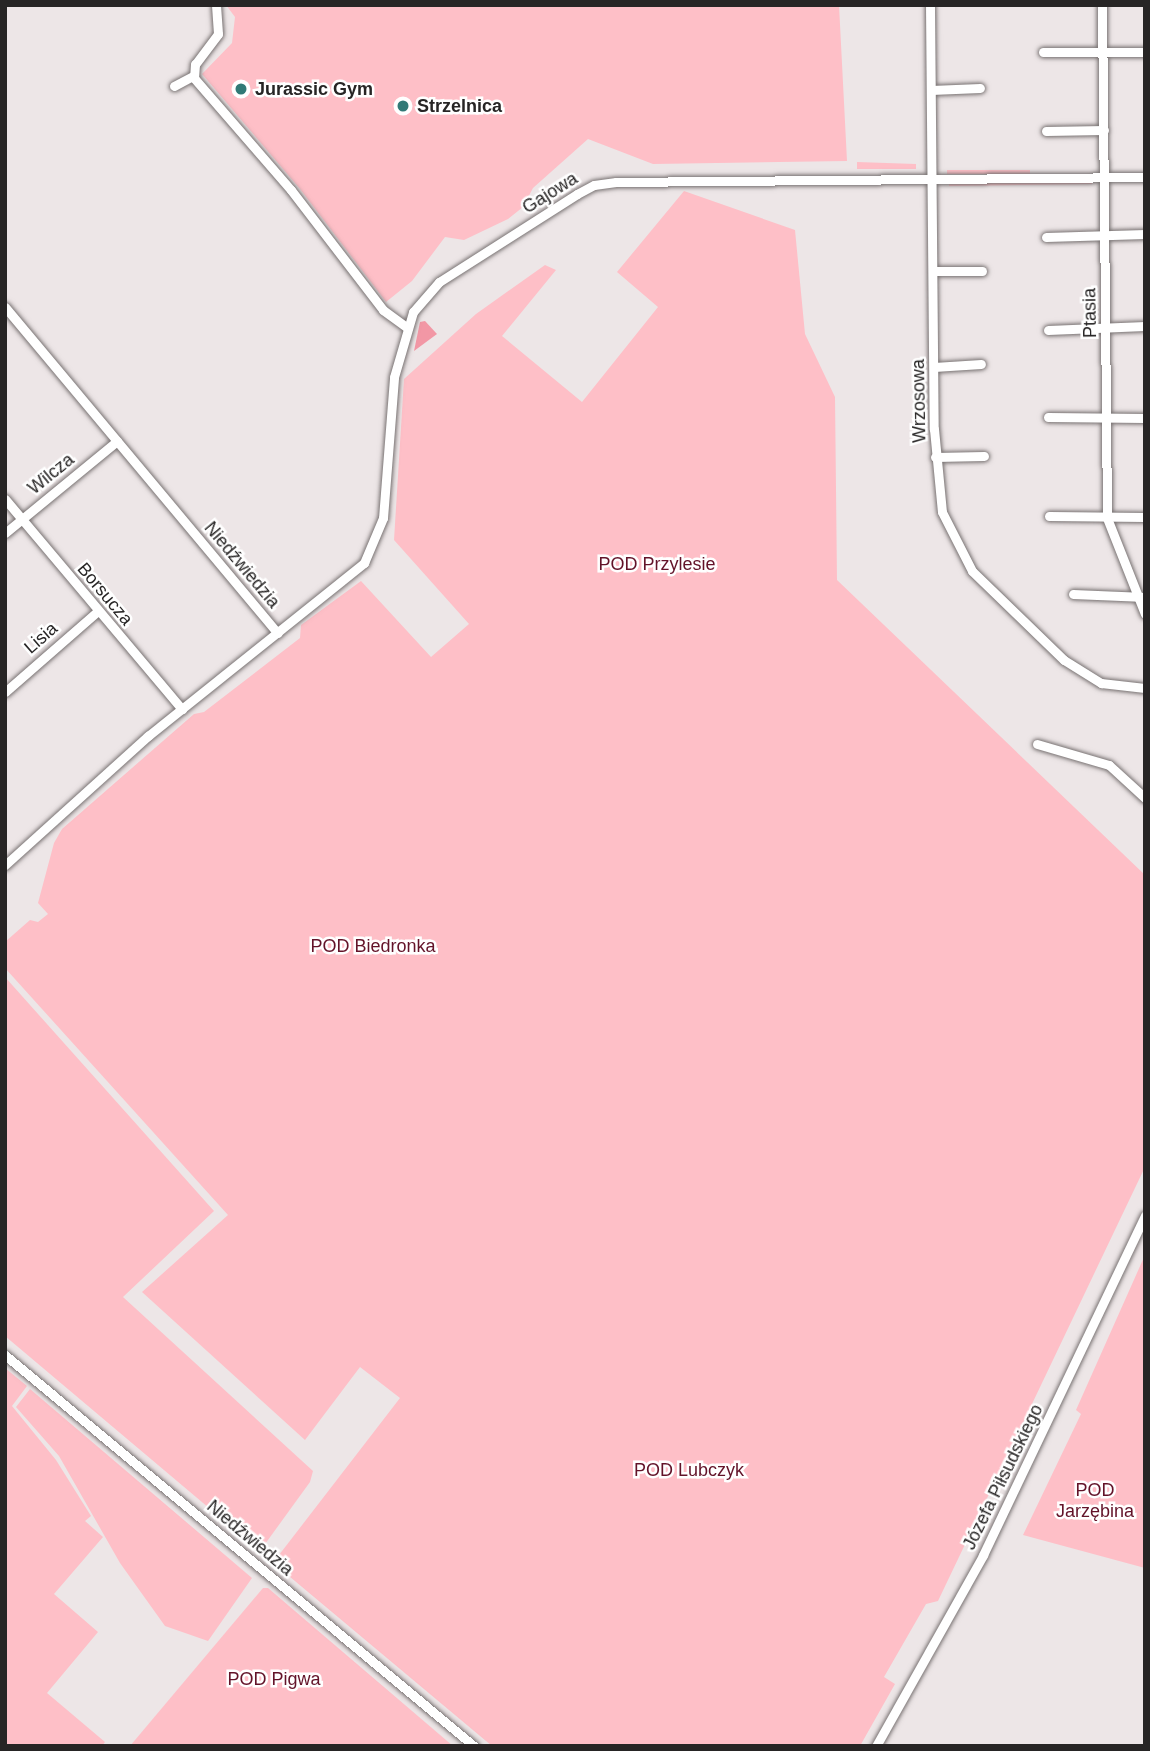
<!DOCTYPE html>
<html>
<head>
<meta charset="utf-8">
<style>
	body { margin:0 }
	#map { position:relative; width:1150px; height:1751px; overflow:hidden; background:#ede6e7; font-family:Arial,sans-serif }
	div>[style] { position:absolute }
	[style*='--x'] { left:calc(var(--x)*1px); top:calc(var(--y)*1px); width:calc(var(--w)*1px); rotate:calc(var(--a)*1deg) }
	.green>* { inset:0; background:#febfc7; transform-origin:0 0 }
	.water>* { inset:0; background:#f297a5 }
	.roads { filter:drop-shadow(0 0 2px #787272) drop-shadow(0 0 2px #787272) }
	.minor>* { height:9px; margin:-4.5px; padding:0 4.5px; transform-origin:4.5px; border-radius:4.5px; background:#fff }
	.dots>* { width:19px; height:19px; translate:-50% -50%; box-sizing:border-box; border:4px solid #fff; border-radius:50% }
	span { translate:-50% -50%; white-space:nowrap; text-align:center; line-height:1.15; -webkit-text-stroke:5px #fff; paint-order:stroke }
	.poi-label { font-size:18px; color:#272525; font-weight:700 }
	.left { translate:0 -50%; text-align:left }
	.street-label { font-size:18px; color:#272525 }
	.park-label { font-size:18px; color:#631329 }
	.frame { position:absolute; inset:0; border:7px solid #272525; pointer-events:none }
</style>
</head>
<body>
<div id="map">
	<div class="green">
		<i style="clip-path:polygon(226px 5px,839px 5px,847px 161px,653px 164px,588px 139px,533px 188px,523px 207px,508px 219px,464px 240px,445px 237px,412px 281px,386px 302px,300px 189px,202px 74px,232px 43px,235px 17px)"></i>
		<i style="clip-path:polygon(857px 162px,916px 164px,916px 169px,857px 169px)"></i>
		<i style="left:947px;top:170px;width:83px;height:4px"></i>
		<i style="clip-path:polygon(1092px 182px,1092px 184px,949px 186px,949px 183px)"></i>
		<i style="clip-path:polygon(684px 191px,795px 230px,805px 334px,835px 397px,837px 580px,1145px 875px,1145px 1167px,938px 1601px,926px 1604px,884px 1677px,895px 1684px,860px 1746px,492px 1746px,277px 1566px,279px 1555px,400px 1398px,360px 1367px,305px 1440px,142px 1292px,228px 1215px,5px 968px,5px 942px,30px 920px,38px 922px,48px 914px,38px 903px,54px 843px,62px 829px,194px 714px,204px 712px,300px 638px,301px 625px,361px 581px,431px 657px,469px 624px,394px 540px,404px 379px,476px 314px,545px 265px,556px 270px,502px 336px,582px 402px,658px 307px,617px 272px)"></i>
		<i style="clip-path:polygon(5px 977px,214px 1211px,123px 1297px,313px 1471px,310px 1482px,260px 1551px,5px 1336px)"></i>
		<i style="clip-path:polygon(1145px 1255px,1145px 1568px,1023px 1535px,1081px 1414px,1076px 1410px)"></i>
		<i style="clip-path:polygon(5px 1368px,27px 1386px,12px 1406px,56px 1460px,91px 1516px,85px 1521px,103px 1537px,54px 1594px,98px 1632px,47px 1693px,105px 1742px,102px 1746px,5px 1746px)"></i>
		<i style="clip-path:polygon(30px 1389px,252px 1578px,208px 1641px,165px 1626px,120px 1563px,59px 1456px,16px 1407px)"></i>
		<i style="clip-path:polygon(263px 1588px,268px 1588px,453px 1746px,130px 1746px)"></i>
	</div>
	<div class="water">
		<i style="clip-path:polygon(425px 321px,437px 334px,414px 351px,420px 322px)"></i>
	</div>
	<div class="roads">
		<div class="minor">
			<i style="--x:216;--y:5;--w:29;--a:86"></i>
			<i style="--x:218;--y:34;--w:38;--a:127"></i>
			<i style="--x:195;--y:64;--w:14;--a:94"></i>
			<i style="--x:194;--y:78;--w:148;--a:49.1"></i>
			<i style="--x:291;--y:190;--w:151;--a:52.5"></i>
			<i style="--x:383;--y:310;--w:29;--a:36"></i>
			<i style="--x:930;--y:5;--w:424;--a:89.5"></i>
			<i style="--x:934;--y:429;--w:83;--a:84.5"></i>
			<i style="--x:942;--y:512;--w:66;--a:63"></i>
			<i style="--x:972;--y:571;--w:128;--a:44.1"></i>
			<i style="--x:1064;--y:660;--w:44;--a:31.9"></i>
			<i style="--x:1101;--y:683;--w:44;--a:6.5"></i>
			<i style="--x:1102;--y:5;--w:513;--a:89.44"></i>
			<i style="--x:1107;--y:518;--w:103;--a:68.4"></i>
			<i style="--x:1043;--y:52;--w:102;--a:0"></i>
			<i style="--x:174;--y:86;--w:21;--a:-28"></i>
			<i style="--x:931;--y:90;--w:49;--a:-2.3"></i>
			<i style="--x:1046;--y:131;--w:58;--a:-1"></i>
			<i style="--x:1046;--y:237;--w:99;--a:-1.7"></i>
			<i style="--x:933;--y:271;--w:49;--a:0"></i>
			<i style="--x:5;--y:307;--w:425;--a:50.1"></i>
			<i style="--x:1048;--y:330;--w:97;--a:-2.4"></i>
			<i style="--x:934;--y:367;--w:47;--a:-3.7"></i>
			<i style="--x:1048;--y:417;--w:97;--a:0.6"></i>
			<i style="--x:935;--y:457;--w:49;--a:-1.2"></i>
			<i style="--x:5;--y:499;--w:275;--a:49.9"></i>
			<i style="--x:1049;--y:516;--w:96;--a:0.6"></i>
			<i style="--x:5;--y:533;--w:145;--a:-39.4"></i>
			<i style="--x:1073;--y:594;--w:72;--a:2.4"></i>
			<i style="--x:5;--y:692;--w:123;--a:-41.1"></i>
			<i style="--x:1037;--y:744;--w:75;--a:16.3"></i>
			<i style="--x:1109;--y:765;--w:49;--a:42.5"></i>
			<i style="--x:5;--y:865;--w:193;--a:-42.1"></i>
			<i style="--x:148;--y:736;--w:277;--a:-38.7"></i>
			<i style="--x:364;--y:563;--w:49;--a:-67.1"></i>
			<i style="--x:383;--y:518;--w:141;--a:-85.5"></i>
			<i style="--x:394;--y:377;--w:68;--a:-73.7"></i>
			<i style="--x:413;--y:312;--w:40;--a:-49"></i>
			<i style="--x:439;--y:282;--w:164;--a:-32.5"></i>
			<i style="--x:577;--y:194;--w:19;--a:-28"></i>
			<i style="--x:594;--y:185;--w:22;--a:-8"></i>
			<i style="--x:616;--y:182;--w:529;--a:-0.54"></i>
			<i style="--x:5;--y:1355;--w:611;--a:39.82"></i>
			<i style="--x:876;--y:1746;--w:219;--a:-60.7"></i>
			<i style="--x:983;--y:1555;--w:376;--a:-64.5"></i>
		</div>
	</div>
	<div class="dots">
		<i style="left:241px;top:89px;background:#317976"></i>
		<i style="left:403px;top:106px;background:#317976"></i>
	</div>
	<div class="poi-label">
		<span class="left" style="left:255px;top:89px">Jurassic Gym</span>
		<span class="left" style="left:417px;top:106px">Strzelnica</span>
	</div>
	<div class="street-label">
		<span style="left:550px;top:193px;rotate:-32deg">Gajowa</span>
		<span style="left:1090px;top:313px;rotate:-91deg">Ptasia</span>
		<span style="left:919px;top:401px;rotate:-91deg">Wrzosowa</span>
		<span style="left:51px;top:474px;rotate:-39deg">Wilcza</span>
		<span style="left:242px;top:565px;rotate:50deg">Niedźwiedzia</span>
		<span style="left:105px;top:594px;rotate:50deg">Borsucza</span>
		<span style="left:41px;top:638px;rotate:-41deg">Lisia</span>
		<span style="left:1003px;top:1477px;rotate:-64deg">Józefa Piłsudskiego</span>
		<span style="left:250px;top:1538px;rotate:40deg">Niedźwiedzia</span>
	</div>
	<div class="park-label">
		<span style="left:657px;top:564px">POD Przylesie</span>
		<span style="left:373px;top:946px">POD Biedronka</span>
		<span style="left:689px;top:1470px">POD Lubczyk</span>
		<span style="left:1095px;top:1501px">POD<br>Jarzębina</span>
		<span style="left:274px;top:1679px">POD Pigwa</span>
	</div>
	<div class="frame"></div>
</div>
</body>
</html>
